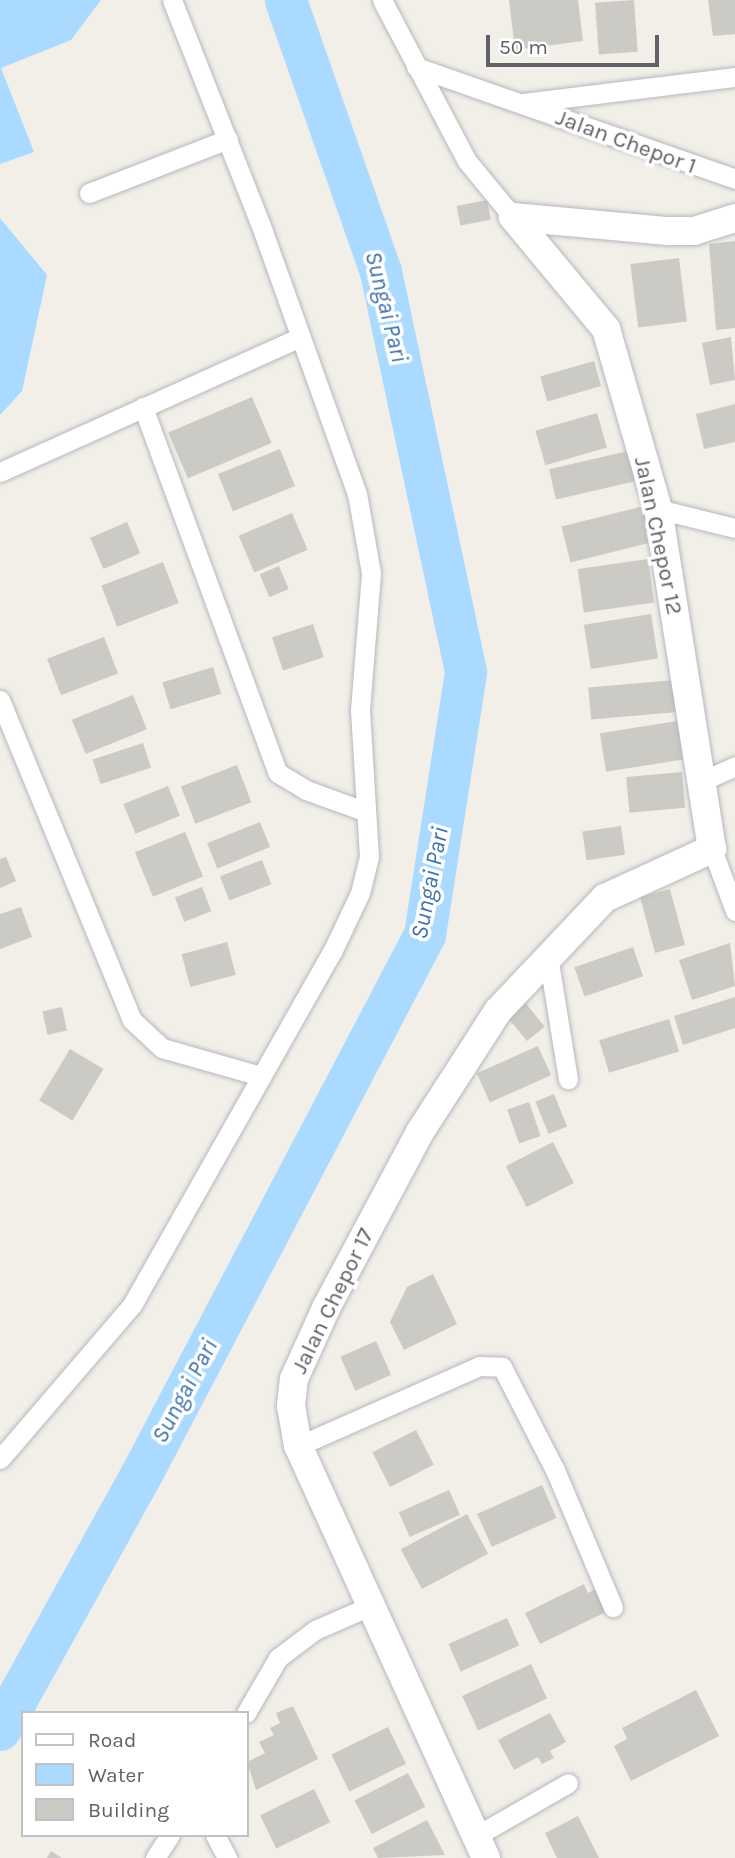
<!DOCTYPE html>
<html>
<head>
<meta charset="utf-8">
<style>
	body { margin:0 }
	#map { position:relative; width:735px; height:1858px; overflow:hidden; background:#f1efe8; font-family:Karla,sans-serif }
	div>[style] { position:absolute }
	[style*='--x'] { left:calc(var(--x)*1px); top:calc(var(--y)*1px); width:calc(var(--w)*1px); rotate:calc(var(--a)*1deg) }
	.water>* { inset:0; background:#aadaff }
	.river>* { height:42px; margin:-21px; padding:0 21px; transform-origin:21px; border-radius:21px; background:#aadaff }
	.building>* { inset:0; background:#cccac5; transform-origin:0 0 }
	.roads { filter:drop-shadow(0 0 2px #b5b8bc) drop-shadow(0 0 2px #b5b8bc) }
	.street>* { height:19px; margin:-9.5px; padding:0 9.5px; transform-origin:9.5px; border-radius:9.5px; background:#fff }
	.secondary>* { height:28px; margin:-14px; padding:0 14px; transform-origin:14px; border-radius:14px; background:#fff }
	span { translate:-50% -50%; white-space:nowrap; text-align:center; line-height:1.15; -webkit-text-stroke:7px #fff; paint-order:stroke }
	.street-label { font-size:23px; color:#5f6368 }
	.water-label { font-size:24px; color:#4174aa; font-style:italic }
	.legend { position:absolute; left:21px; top:1711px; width:228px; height:126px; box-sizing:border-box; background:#fff; border:2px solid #bfc1c3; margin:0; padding:9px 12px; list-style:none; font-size:21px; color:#5f6368 }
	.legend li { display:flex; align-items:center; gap:14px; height:35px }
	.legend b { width:35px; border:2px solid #bfc1c3 }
	.scale { position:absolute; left:486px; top:35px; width:173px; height:32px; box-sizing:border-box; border:4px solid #5f6368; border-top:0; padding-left:9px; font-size:21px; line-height:24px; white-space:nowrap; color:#5f6368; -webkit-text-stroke:5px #fff; paint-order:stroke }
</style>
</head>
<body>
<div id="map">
	<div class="water">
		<i style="clip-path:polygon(0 0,101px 0,71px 40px,1px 68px,34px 152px,0 164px)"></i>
		<i style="clip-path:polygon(0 218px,47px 275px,22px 391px,0 415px)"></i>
	</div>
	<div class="river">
		<i style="--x:0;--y:1730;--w:295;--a:-61"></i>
		<i style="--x:143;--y:1472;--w:607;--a:-62.29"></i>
		<i style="--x:425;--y:935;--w:266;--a:-81.1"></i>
		<i style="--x:466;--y:672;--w:409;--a:-102"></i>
		<i style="--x:381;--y:272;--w:288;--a:-109.3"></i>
	</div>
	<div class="building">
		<i style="clip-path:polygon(509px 0,578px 0,583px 41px,515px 50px)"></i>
		<i style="left:634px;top:0;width:52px;height:39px;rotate:86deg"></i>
		<i style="clip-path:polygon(708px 0,735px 0,735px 34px,713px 36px)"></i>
		<i style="left:487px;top:200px;width:20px;height:31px;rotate:79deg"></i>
		<i style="clip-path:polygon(735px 241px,735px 328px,716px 330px,709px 244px)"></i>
		<i style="left:679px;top:258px;width:64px;height:49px;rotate:83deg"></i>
		<i style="clip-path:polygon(731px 337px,735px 380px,710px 385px,702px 343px)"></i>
		<i style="left:594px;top:361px;width:26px;height:56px;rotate:74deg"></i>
		<i style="left:252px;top:397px;width:50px;height:91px;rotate:67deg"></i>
		<i style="clip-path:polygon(735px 404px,735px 442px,704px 449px,696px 414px)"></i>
		<i style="left:597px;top:413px;width:36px;height:64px;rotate:74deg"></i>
		<i style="left:280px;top:449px;width:40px;height:67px;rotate:68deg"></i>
		<i style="left:628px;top:451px;width:31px;height:81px;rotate:77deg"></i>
		<i style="left:644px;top:506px;width:37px;height:85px;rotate:76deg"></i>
		<i style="left:292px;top:513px;width:40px;height:58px;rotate:67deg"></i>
		<i style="left:127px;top:522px;width:34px;height:40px;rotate:67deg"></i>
		<i style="left:648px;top:559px;width:44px;height:71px;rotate:82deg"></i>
		<i style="left:163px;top:562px;width:44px;height:66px;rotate:69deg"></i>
		<i style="left:279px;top:566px;width:25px;height:21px;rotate:67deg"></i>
		<i style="left:651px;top:614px;width:45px;height:68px;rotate:81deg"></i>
		<i style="left:313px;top:624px;width:35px;height:43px;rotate:72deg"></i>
		<i style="left:104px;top:637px;width:39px;height:61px;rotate:69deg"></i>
		<i style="left:213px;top:667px;width:28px;height:53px;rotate:73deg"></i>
		<i style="left:675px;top:680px;width:32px;height:87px;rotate:85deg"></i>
		<i style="left:133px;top:695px;width:37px;height:66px;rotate:68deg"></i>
		<i style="left:677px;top:721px;width:39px;height:78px;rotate:81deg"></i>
		<i style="left:143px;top:743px;width:26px;height:53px;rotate:72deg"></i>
		<i style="left:237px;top:765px;width:40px;height:60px;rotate:69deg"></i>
		<i style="left:682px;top:772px;width:36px;height:56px;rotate:85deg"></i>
		<i style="left:168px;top:786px;width:32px;height:48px;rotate:68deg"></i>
		<i style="left:260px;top:822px;width:27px;height:57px;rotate:68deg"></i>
		<i style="left:621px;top:826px;width:29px;height:39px;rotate:82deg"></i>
		<i style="left:185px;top:832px;width:48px;height:54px;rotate:68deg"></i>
		<i style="clip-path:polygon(6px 857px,16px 881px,0 888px,0 859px)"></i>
		<i style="left:262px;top:860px;width:26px;height:45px;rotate:69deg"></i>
		<i style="left:202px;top:887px;width:26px;height:29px;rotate:69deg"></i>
		<i style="left:670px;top:889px;width:58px;height:31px;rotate:75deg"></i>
		<i style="clip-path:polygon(21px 907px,32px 937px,0 949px,0 914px)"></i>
		<i style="left:227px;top:942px;width:34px;height:47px;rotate:75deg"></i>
		<i style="clip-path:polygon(730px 943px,735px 986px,692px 1000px,679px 960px)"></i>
		<i style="left:633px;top:947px;width:31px;height:62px;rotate:71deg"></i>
		<i style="clip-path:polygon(735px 997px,735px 1028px,683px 1045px,674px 1016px)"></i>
		<i style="left:524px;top:1001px;width:33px;height:23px;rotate:51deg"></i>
		<i style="left:62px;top:1007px;width:24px;height:20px;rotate:78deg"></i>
		<i style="left:669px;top:1019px;width:34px;height:73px;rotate:73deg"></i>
		<i style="left:538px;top:1046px;width:32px;height:67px;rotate:66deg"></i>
		<i style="left:70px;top:1049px;width:39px;height:60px;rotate:31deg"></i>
		<i style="left:554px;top:1094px;width:35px;height:20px;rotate:68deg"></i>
		<i style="left:529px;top:1102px;width:36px;height:23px;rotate:71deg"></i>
		<i style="left:553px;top:1142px;width:46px;height:53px;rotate:63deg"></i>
		<i style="clip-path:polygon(433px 1274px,457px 1324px,404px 1350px,390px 1322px,407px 1287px)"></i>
		<i style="left:376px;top:1341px;width:37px;height:39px;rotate:66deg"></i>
		<i style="left:416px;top:1430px;width:39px;height:49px;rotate:63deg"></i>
		<i style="left:542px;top:1485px;width:36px;height:71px;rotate:66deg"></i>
		<i style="left:449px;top:1490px;width:27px;height:55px;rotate:66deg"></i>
		<i style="left:467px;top:1514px;width:45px;height:75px;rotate:62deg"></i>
		<i style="clip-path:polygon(584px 1584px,588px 1593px,596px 1589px,606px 1612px,540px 1644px,525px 1613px)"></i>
		<i style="left:507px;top:1618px;width:30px;height:64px;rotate:66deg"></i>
		<i style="left:531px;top:1664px;width:38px;height:76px;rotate:65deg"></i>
		<i style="clip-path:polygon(696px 1690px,719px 1736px,631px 1781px,614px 1746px,627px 1739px,622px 1728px)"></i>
		<i style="clip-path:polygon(293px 1706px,318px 1759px,256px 1790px,247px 1762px,265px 1753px,259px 1742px,274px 1735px,270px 1728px,280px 1723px,276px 1713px)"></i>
		<i style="clip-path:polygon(550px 1713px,566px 1742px,550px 1751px,554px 1758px,542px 1764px,538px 1757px,514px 1770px,498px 1740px)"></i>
		<i style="left:388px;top:1727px;width:41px;height:63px;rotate:64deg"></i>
		<i style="left:408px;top:1773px;width:38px;height:60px;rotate:63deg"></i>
		<i style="left:314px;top:1789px;width:37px;height:60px;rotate:64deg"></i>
		<i style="clip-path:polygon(578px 1816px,599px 1858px,557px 1858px,545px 1833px)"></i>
		<i style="clip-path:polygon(427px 1820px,445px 1855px,378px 1858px,373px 1848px)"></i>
		<i style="clip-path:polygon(51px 1851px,62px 1858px,47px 1858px)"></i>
	</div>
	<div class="roads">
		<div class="street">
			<i style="--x:382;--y:0;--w:182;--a:62.2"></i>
			<i style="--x:467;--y:161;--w:72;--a:50.6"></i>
			<i style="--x:416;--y:67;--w:338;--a:19.3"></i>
			<i style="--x:523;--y:103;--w:214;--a:-7"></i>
			<i style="--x:89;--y:193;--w:149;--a:-21.2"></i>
			<i style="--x:143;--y:407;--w:390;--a:69.8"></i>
			<i style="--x:278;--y:773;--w:33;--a:31"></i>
			<i style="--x:306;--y:790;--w:62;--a:19.9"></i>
			<i style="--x:0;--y:472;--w:327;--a:-24.2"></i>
			<i style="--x:658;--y:509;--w:79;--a:13.9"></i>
			<i style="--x:0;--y:700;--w:346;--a:67.6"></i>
			<i style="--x:132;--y:1020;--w:41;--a:43"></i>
			<i style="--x:162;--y:1048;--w:102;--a:15.9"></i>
			<i style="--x:702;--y:781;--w:36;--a:-24"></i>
			<i style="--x:712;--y:849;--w:66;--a:69.6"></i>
			<i style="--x:548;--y:956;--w:125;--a:80.8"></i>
			<i style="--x:298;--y:1446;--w:198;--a:-23.8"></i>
			<i style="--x:479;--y:1366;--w:23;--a:2"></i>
			<i style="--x:502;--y:1367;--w:116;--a:62.8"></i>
			<i style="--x:555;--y:1470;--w:149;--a:67.1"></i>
			<i style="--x:0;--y:1459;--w:203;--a:-49.4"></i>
			<i style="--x:132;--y:1305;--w:406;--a:-60.5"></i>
			<i style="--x:332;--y:952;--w:65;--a:-64.6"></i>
			<i style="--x:360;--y:893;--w:37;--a:-76"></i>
			<i style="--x:369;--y:857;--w:147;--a:-93.5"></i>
			<i style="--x:360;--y:710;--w:137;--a:-85.4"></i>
			<i style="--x:371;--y:573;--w:80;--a:-100"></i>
			<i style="--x:357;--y:494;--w:279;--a:-109.7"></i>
			<i style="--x:263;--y:231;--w:248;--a:-111.5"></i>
			<i style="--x:246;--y:1713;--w:64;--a:-59.8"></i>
			<i style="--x:278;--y:1658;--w:46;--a:-37.1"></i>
			<i style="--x:315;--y:1630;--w:58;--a:-23.5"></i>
			<i style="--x:215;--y:1835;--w:26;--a:62"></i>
			<i style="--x:476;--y:1836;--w:106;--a:-29.9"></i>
			<i style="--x:155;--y:1858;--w:27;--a:-57"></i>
		</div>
		<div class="secondary">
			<i style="--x:513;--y:217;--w:156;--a:5.2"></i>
			<i style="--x:668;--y:231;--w:26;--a:0"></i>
			<i style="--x:694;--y:231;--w:43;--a:-17.6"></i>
			<i style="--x:486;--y:1858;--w:453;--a:-114.5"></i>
			<i style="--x:298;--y:1446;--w:41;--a:-99.9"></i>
			<i style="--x:291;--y:1406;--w:27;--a:-84"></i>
			<i style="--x:294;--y:1379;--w:78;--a:-65.7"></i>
			<i style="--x:326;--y:1308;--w:200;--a:-61.9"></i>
			<i style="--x:420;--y:1132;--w:144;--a:-57.2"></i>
			<i style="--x:498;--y:1011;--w:156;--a:-46.6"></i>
			<i style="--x:605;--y:898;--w:118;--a:-24.6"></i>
			<i style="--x:712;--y:849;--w:344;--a:-99"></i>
			<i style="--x:658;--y:509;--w:187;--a:-106.1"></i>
			<i style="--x:606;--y:329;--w:146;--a:-129.7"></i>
		</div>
	</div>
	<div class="street-label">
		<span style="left:626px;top:142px;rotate:20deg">Jalan Chepor 1</span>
		<span style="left:658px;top:536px;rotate:78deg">Jalan Chepor 12</span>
		<span style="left:333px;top:1301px;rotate:-64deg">Jalan Chepor 17</span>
	</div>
	<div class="water-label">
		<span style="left:386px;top:307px;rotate:76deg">Sungai Pari</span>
		<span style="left:430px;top:883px;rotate:-79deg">Sungai Pari</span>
		<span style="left:185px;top:1391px;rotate:-62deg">Sungai Pari</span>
	</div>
	<ul class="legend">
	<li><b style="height:9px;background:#fff"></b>Road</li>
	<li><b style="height:19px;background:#aadaff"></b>Water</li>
	<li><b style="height:19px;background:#cccac5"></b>Building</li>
	</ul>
	<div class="scale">50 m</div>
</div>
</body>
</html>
